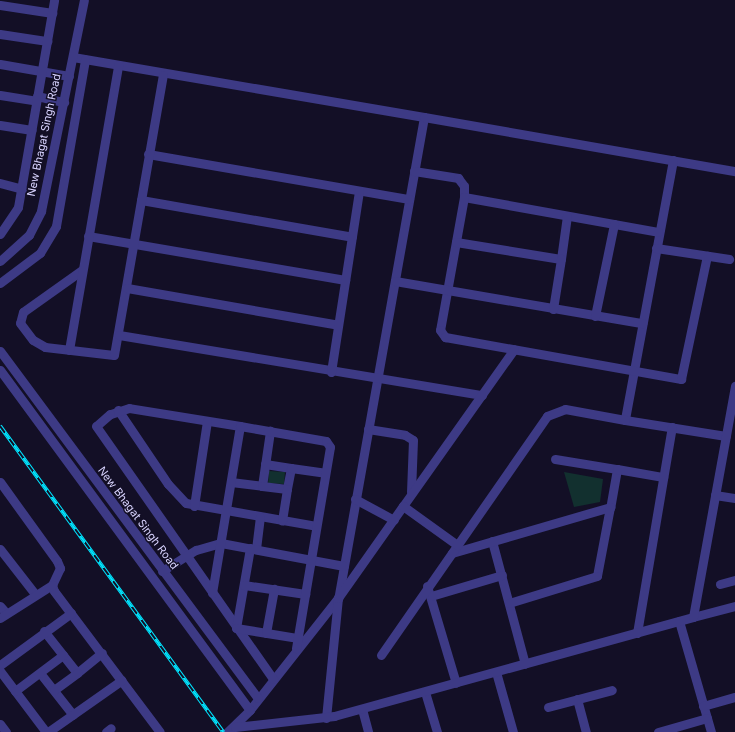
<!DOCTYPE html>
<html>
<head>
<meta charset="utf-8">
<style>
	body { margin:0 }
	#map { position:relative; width:735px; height:732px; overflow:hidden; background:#130f26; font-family:Inter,sans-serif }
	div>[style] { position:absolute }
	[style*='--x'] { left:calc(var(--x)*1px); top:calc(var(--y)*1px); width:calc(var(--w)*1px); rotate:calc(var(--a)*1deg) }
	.green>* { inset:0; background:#12302f; transform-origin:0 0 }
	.minor>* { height:9px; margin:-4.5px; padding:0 4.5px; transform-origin:4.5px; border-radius:4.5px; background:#3d3a85 }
	.rail>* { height:4px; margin-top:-2px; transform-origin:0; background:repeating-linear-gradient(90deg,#130f26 0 8px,#00e5ff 0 16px); box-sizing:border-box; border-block:1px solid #00e5ff }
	span { translate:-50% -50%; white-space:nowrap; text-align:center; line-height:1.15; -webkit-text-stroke:3px #130f26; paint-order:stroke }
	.street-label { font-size:11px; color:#d9d4ff }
</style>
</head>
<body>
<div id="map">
	<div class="green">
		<i style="left:269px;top:471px;width:16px;height:12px;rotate:4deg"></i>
		<i style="clip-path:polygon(564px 472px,603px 479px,600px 502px,574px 507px)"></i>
	</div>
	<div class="minor">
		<i style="--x:0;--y:5;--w:53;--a:8.7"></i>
		<i style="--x:0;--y:34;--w:48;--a:8.5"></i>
		<i style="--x:73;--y:57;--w:356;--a:9.7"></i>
		<i style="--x:424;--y:117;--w:489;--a:100.1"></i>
		<i style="--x:338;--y:598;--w:142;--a:128.2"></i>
		<i style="--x:250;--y:710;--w:32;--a:136"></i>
		<i style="--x:0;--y:64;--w:70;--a:9.9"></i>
		<i style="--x:0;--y:95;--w:36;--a:9"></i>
		<i style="--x:37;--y:96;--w:28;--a:13"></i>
		<i style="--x:424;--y:117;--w:316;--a:9.9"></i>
		<i style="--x:0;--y:125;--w:32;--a:9"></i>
		<i style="--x:148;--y:154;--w:265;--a:9.8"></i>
		<i style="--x:673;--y:160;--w:264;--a:100.5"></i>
		<i style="--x:625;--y:420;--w:102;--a:9"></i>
		<i style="--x:414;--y:171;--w:45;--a:9"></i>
		<i style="--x:458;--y:178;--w:10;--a:53"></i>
		<i style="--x:464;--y:186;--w:11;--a:90"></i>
		<i style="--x:464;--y:197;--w:197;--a:10.2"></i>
		<i style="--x:0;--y:183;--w:23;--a:15"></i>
		<i style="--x:464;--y:197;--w:135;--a:100.2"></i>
		<i style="--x:440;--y:330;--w:9;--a:54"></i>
		<i style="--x:445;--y:337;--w:240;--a:10.1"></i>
		<i style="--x:681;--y:379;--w:126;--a:-78.1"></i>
		<i style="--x:141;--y:200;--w:214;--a:9.9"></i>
		<i style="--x:0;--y:234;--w:32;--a:-56"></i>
		<i style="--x:18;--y:207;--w:210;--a:-80.1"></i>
		<i style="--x:88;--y:236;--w:261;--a:9.7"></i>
		<i style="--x:456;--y:242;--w:106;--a:9.2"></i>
		<i style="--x:561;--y:259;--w:43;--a:-82.1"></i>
		<i style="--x:656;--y:248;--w:74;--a:8.6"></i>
		<i style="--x:0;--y:261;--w:39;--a:-42"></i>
		<i style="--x:29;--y:235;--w:27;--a:-63"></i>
		<i style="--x:41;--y:211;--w:215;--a:-78.5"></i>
		<i style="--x:82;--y:270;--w:72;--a:144.6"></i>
		<i style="--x:23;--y:312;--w:11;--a:105"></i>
		<i style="--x:20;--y:323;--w:21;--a:53"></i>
		<i style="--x:33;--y:340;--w:14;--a:30"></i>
		<i style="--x:45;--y:347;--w:69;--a:6.6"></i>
		<i style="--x:114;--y:355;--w:284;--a:-80.1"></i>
		<i style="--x:395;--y:281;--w:251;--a:9.7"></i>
		<i style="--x:0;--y:283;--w:50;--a:-36.9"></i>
		<i style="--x:40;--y:253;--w:31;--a:-59"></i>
		<i style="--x:56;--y:226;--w:169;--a:-80.1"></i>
		<i style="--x:127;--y:288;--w:214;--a:9.9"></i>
		<i style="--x:553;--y:309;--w:51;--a:-80.9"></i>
		<i style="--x:595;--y:316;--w:94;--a:-78.3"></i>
		<i style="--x:119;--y:335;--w:368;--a:9.4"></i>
		<i style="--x:69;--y:350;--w:289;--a:-80.2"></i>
		<i style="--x:0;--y:351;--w:432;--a:53.4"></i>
		<i style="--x:0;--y:370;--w:422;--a:53.7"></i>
		<i style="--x:331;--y:372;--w:183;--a:-81.2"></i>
		<i style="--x:118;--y:410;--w:89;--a:56"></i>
		<i style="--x:168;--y:484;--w:26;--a:47"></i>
		<i style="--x:186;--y:503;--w:132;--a:10"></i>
		<i style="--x:240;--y:426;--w:112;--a:-170.8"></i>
		<i style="--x:129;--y:408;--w:20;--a:162"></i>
		<i style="--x:110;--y:414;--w:18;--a:139"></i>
		<i style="--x:96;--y:426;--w:309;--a:55"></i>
		<i style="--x:368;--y:429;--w:37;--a:9"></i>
		<i style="--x:405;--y:435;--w:9;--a:32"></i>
		<i style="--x:413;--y:440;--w:52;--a:92.2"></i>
		<i style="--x:555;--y:459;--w:63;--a:9.2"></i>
		<i style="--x:617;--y:469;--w:39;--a:100"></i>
		<i style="--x:265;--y:464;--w:26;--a:9"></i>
		<i style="--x:291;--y:468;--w:21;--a:101"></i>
		<i style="--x:291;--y:468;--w:34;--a:8"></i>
		<i style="--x:617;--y:469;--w:47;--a:9.9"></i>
		<i style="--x:0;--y:482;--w:97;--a:54.2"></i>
		<i style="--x:57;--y:561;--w:8;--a:67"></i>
		<i style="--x:60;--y:568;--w:19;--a:115"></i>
		<i style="--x:52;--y:585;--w:6;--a:72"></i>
		<i style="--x:54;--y:591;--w:176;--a:53.1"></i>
		<i style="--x:231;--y:482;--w:31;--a:7"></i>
		<i style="--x:262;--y:486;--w:56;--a:-81.7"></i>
		<i style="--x:262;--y:486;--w:25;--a:7"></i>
		<i style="--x:287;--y:489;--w:32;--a:99"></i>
		<i style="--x:715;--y:495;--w:20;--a:9"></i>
		<i style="--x:355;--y:499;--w:44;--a:28.3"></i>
		<i style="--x:194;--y:506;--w:86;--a:-81.3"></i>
		<i style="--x:403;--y:506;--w:192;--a:-54.7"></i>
		<i style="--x:492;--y:541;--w:127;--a:75"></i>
		<i style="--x:250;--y:548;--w:81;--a:99.9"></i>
		<i style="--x:236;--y:628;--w:63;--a:9.2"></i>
		<i style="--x:0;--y:549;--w:57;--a:52.1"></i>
		<i style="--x:256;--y:549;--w:32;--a:-83"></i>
		<i style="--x:452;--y:553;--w:165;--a:-16.2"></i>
		<i style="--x:610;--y:507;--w:70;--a:100.7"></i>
		<i style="--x:597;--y:576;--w:92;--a:162.9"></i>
		<i style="--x:162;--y:571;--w:40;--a:-32"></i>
		<i style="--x:196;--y:550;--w:26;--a:-16"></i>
		<i style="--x:221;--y:543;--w:125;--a:10.6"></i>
		<i style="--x:720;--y:584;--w:16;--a:-15"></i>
		<i style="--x:244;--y:585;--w:62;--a:8.4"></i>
		<i style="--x:427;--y:586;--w:101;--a:73.4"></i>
		<i style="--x:212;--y:593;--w:169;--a:-80.5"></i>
		<i style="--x:240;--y:426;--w:87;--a:9.9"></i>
		<i style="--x:326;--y:441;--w:7;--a:56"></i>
		<i style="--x:330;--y:447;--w:204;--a:99.6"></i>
		<i style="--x:431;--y:596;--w:74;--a:-16.5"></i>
		<i style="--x:0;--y:606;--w:9;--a:49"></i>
		<i style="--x:693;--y:617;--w:43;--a:-14.7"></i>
		<i style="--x:0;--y:618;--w:62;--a:-32.4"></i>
		<i style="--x:679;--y:621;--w:116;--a:73.9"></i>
		<i style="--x:44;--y:631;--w:53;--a:51.8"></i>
		<i style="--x:77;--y:673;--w:32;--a:-39"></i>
		<i style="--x:266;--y:633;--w:45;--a:-79.7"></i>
		<i style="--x:637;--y:633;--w:209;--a:-80.4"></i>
		<i style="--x:381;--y:655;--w:291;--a:-55.2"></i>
		<i style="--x:547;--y:416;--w:19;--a:-21"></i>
		<i style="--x:565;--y:409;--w:61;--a:10.4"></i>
		<i style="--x:0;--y:665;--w:88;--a:-36.2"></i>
		<i style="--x:0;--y:671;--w:76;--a:53"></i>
		<i style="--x:496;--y:672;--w:62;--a:74.2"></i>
		<i style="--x:40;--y:673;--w:53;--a:51.8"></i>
		<i style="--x:54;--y:690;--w:29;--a:-36"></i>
		<i style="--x:15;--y:691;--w:60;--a:-36.9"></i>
		<i style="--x:425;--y:692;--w:42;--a:73.3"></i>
		<i style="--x:577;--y:699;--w:34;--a:75"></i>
		<i style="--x:703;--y:706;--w:33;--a:-16"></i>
		<i style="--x:548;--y:707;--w:66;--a:-14.9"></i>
		<i style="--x:362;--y:709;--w:24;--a:75"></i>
		<i style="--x:326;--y:718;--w:121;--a:-84.3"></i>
		<i style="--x:338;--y:598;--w:113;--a:-54.8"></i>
		<i style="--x:403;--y:506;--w:67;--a:35.8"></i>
		<i style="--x:0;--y:724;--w:10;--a:53"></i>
		<i style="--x:235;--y:727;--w:100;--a:-6.3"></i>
		<i style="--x:334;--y:716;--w:372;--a:-15.4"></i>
		<i style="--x:693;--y:617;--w:235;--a:-79.7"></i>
		<i style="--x:48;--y:732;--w:90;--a:-35.1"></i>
		<i style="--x:106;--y:732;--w:6;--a:-39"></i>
		<i style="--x:658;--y:732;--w:51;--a:-15.9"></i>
	</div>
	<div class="rail">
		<i style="--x:0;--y:426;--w:379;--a:53.9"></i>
	</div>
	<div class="street-label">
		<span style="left:44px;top:135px;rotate:-78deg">New Bhagat Singh Road</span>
		<span style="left:138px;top:518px;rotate:53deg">New Bhagat Singh Road</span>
	</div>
</div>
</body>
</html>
